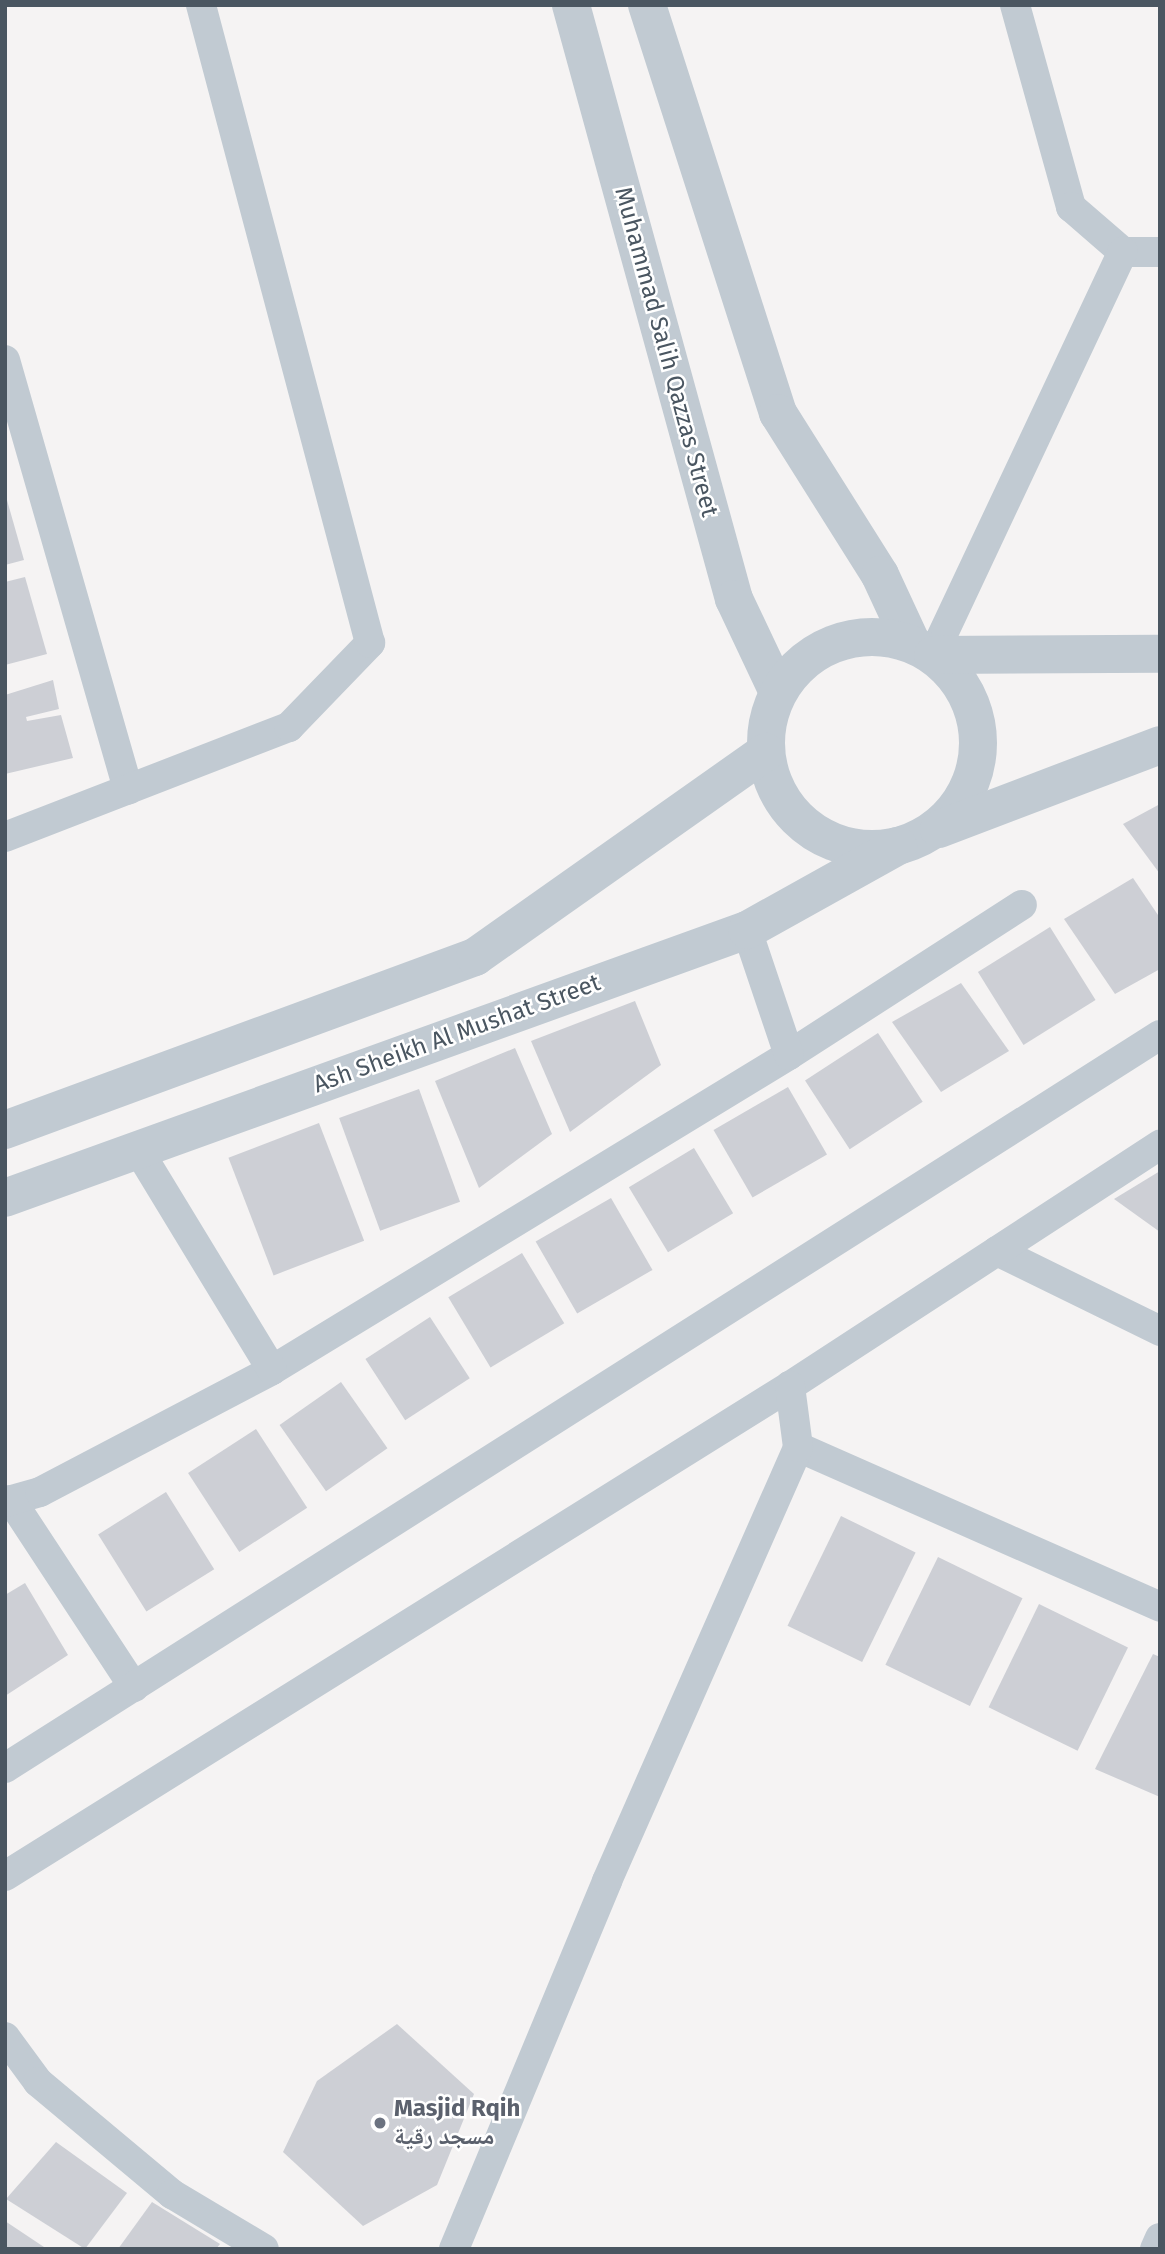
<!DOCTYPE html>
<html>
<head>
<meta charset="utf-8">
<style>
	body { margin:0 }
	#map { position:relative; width:1165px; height:2254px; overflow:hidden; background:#f5f3f3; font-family:"Fira Sans","Noto Naskh Arabic",sans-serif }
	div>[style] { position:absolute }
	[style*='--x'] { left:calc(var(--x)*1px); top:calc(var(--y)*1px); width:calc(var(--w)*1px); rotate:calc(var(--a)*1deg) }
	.building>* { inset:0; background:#cdcfd5; transform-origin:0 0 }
	.minor>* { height:30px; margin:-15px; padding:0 15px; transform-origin:15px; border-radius:15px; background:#c1cad2 }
	.tertiary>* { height:38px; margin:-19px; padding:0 19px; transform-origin:19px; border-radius:19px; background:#c1cad2 }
	.tertiary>.ring { margin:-19px; padding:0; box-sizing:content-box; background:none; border:38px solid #c1cad2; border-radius:50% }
	.dots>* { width:19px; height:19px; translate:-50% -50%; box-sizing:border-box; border:4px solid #fff; border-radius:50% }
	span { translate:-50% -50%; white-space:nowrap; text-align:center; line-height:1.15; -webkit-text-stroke:5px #fff; paint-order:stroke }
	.street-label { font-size:24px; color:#4a5661 }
	.worship-label { font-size:24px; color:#5b616d; font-weight:700 }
	.left { translate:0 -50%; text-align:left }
	.frame { position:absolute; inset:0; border:7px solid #4a5661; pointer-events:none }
</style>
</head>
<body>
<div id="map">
	<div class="building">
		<i style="clip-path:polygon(5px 493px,24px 560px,5px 565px)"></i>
		<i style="clip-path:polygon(25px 577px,47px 654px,5px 665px,5px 582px)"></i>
		<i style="clip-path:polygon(53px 680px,59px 709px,26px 717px,27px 721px,61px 715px,73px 758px,5px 774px,5px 695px)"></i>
		<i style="clip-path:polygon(1160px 804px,1160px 874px,1123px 824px)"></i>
		<i style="clip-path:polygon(1133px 878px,1160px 918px,1160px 969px,1115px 994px,1064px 919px)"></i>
		<i style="left:1050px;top:927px;width:86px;height:85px;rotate:58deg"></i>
		<i style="clip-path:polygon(961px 983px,1009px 1051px,941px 1092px,892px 1022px)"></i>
		<i style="clip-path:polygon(635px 1001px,661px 1065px,570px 1132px,531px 1041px)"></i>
		<i style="left:878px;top:1033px;width:82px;height:87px;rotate:57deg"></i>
		<i style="clip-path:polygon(515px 1048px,552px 1134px,479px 1188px,435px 1081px)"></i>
		<i style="left:788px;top:1087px;width:78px;height:86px;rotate:60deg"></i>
		<i style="left:419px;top:1089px;width:120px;height:85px;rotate:70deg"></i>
		<i style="left:319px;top:1123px;width:126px;height:97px;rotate:69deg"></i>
		<i style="left:694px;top:1148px;width:76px;height:76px;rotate:59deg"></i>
		<i style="clip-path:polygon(1160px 1171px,1160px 1232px,1114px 1199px)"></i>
		<i style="left:611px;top:1198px;width:83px;height:87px;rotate:60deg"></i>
		<i style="left:522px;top:1253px;width:82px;height:86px;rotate:59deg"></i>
		<i style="left:430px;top:1317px;width:73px;height:77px;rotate:57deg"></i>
		<i style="left:341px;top:1382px;width:81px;height:75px;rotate:55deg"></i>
		<i style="left:256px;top:1429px;width:94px;height:81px;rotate:57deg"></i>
		<i style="left:166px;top:1492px;width:91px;height:80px;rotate:58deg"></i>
		<i style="left:841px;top:1516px;width:83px;height:122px;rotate:26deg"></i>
		<i style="left:938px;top:1557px;width:94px;height:120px;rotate:26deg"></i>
		<i style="clip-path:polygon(25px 1583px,68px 1655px,5px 1696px,5px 1595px)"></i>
		<i style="left:1039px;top:1604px;width:99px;height:115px;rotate:26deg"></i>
		<i style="clip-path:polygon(1153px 1654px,1160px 1657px,1160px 1797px,1095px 1769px)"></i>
		<i style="clip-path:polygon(397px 2024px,474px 2094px,437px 2185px,363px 2226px,283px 2152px,317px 2081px)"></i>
		<i style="clip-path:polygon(56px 2142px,127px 2193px,85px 2249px,6px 2199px)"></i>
		<i style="clip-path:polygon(152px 2202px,220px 2244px,216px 2249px,118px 2249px)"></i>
		<i style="clip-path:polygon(5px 2221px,47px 2249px,5px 2249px)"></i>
	</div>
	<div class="minor">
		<i style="--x:1015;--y:5;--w:210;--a:74.5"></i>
		<i style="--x:1071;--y:207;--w:69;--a:40.9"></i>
		<i style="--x:1123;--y:252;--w:37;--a:0"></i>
		<i style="--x:5;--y:360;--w:447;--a:74"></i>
		<i style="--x:933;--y:655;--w:446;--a:-64.8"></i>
		<i style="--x:5;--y:837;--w:305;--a:-21.2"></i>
		<i style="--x:289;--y:727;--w:117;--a:-46"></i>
		<i style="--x:370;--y:643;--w:660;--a:-104.84"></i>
		<i style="--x:789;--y:1055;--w:277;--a:-32.8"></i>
		<i style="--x:997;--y:1251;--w:182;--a:26.1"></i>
		<i style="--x:272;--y:1370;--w:605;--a:-31.35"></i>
		<i style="--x:789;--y:1055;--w:132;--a:-108.6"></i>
		<i style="--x:798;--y:1447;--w:396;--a:23.8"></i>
		<i style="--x:11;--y:1500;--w:224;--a:56.7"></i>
		<i style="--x:5;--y:1502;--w:36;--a:-16"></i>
		<i style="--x:40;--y:1492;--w:262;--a:-27.7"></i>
		<i style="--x:272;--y:1370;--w:258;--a:-121.3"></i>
		<i style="--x:5;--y:1768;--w:1368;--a:-32.4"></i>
		<i style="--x:5;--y:1876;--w:925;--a:-31.97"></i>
		<i style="--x:790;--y:1386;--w:442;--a:-33.1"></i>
		<i style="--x:5;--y:2037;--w:56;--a:53.7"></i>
		<i style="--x:38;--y:2082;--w:175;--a:39.9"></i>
		<i style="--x:172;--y:2194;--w:107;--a:30.9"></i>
		<i style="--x:454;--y:2249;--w:399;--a:-67.4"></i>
		<i style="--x:607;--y:1881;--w:474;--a:-66.2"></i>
		<i style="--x:798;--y:1447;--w:62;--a:-97.5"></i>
		<i style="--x:1155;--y:2249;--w:12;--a:-66"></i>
	</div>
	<div class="tertiary">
		<i style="--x:571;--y:5;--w:616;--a:74.66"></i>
		<i style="--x:734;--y:599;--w:103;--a:64.7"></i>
		<i style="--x:647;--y:5;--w:429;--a:72.2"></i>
		<i style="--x:778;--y:413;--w:191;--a:57.8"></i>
		<i style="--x:880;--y:575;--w:76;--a:65.1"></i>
		<i class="ring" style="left:766px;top:637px;width:174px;height:174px"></i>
		<i style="--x:933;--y:655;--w:227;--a:-0.3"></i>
		<i style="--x:939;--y:829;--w:236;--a:-20.8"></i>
		<i style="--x:5;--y:1130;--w:501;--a:-20.21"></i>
		<i style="--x:475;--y:957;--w:356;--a:-35.2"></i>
		<i style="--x:5;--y:1198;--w:789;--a:-19.86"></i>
		<i style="--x:747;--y:930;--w:173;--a:-29.1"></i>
	</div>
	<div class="dots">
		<i style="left:380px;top:2123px;background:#6b7280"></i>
	</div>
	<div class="street-label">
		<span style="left:666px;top:352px;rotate:75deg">Muhammad Salih Qazzas Street</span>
		<span style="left:457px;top:1034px;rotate:-20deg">Ash Sheikh Al Mushat Street</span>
	</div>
	<div class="worship-label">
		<span class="left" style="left:394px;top:2123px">Masjid Rqih<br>مسجد رقية</span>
	</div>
	<div class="frame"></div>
</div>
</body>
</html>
